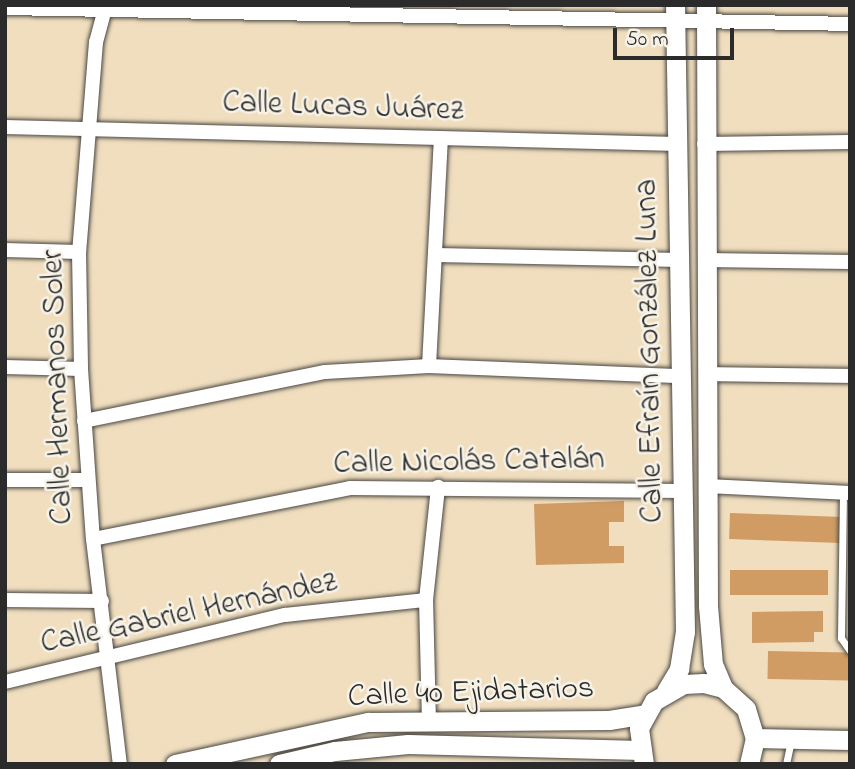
<!DOCTYPE html>
<html>
<head>
<meta charset="utf-8">
<style>
	body { margin:0 }
	#map { position:relative; width:855px; height:769px; overflow:hidden; background:#f0debf; font-family:"Indie Flower",sans-serif }
	div>[style] { position:absolute }
	[style*='--x'] { left:calc(var(--x)*1px); top:calc(var(--y)*1px); width:calc(var(--w)*1px); rotate:calc(var(--a)*1deg) }
	.building>* { inset:0; background:#d09c64; transform-origin:0 0 }
	.roads { filter:drop-shadow(0 0 2px #494641) drop-shadow(0 0 2px #494641) }
	.lane>* { height:7px; margin:-3.5px; padding:0 3.5px; transform-origin:3.5px; border-radius:3.5px; background:#fff }
	.street>* { height:14px; margin:-7px; padding:0 7px; transform-origin:7px; border-radius:7px; background:#fff }
	.secondary>* { height:19px; margin:-9.5px; padding:0 9.5px; transform-origin:9.5px; border-radius:9.5px; background:#fff }
	span { translate:-50% -50%; white-space:nowrap; text-align:center; line-height:1.15; -webkit-text-stroke:5px #f7f3e8; paint-order:stroke }
	.street-label { font-size:32px; color:#2b2b2b }
	.frame { position:absolute; inset:0; border:7px solid #2b2b2b; pointer-events:none }
	.scale { position:absolute; left:613px; top:28px; width:121px; height:32px; box-sizing:border-box; border:4px solid #2b2b2b; border-top:0; padding-left:9px; font-size:21px; line-height:24px; white-space:nowrap; color:#2b2b2b; -webkit-text-stroke:5px #f7f3e8; paint-order:stroke }
</style>
</head>
<body>
<div id="map">
	<div class="building">
		<i style="clip-path:polygon(624px 501px,624px 522px,609px 522px,609px 546px,624px 546px,624px 563px,536px 565px,534px 504px)"></i>
		<i style="left:730px;top:513px;width:112px;height:26px;rotate:2deg"></i>
		<i style="left:730px;top:570px;width:98px;height:25px"></i>
		<i style="clip-path:polygon(823px 611px,823px 632px,814px 632px,814px 642px,752px 643px,752px 612px)"></i>
		<i style="left:768px;top:651px;width:81px;height:28px;rotate:1deg"></i>
	</div>
	<div class="roads">
		<div class="lane">
			<i style="--x:843;--y:493;--w:145;--a:90.8"></i>
			<i style="--x:841;--y:638;--w:16;--a:55"></i>
			<i style="--x:786;--y:764;--w:25;--a:-78"></i>
		</div>
		<div class="street">
			<i style="--x:106;--y:5;--w:38;--a:105"></i>
			<i style="--x:96;--y:42;--w:211;--a:94.6"></i>
			<i style="--x:79;--y:252;--w:117;--a:89"></i>
			<i style="--x:81;--y:369;--w:170;--a:86"></i>
			<i style="--x:93;--y:539;--w:227;--a:83.2"></i>
			<i style="--x:5;--y:8;--w:845;--a:1.08"></i>
			<i style="--x:5;--y:127;--w:673;--a:1.45"></i>
			<i style="--x:704;--y:144;--w:146;--a:-0.8"></i>
			<i style="--x:5;--y:250;--w:74;--a:1.5"></i>
			<i style="--x:436;--y:255;--w:244;--a:1.2"></i>
			<i style="--x:705;--y:260;--w:145;--a:0.8"></i>
			<i style="--x:429;--y:366;--w:226;--a:-87"></i>
			<i style="--x:5;--y:367;--w:76;--a:1.5"></i>
			<i style="--x:706;--y:374;--w:144;--a:0.8"></i>
			<i style="--x:84;--y:421;--w:246;--a:-11.5"></i>
			<i style="--x:325;--y:372;--w:104;--a:-3.3"></i>
			<i style="--x:429;--y:366;--w:252;--a:2.3"></i>
			<i style="--x:5;--y:480;--w:83;--a:0"></i>
			<i style="--x:707;--y:486;--w:143;--a:2.8"></i>
			<i style="--x:93;--y:539;--w:262;--a:-11.2"></i>
			<i style="--x:350;--y:488;--w:333;--a:0.5"></i>
			<i style="--x:5;--y:600;--w:97;--a:0.6"></i>
			<i style="--x:5;--y:682;--w:288;--a:-13.5"></i>
			<i style="--x:285;--y:615;--w:142;--a:-6.1"></i>
			<i style="--x:429;--y:722;--w:122;--a:-91.4"></i>
			<i style="--x:426;--y:600;--w:114;--a:-83.9"></i>
		</div>
		<div class="secondary">
			<i style="--x:706;--y:5;--w:601;--a:89.81"></i>
			<i style="--x:708;--y:606;--w:58;--a:85.1"></i>
			<i style="--x:713;--y:664;--w:26;--a:67"></i>
			<i style="--x:666;--y:691;--w:26;--a:-59"></i>
			<i style="--x:679;--y:669;--w:37;--a:-81"></i>
			<i style="--x:685;--y:632;--w:627;--a:-90.91"></i>
			<i style="--x:755;--y:738;--w:95;--a:1.2"></i>
			<i style="--x:175;--y:764;--w:198;--a:-12.3"></i>
			<i style="--x:368;--y:722;--w:241;--a:-0.5"></i>
			<i style="--x:609;--y:720;--w:37;--a:-9"></i>
			<i style="--x:279;--y:764;--w:57;--a:-13.1"></i>
			<i style="--x:335;--y:751;--w:73;--a:-5.5"></i>
			<i style="--x:408;--y:744;--w:233;--a:1.5"></i>
			<i style="--x:644;--y:764;--w:36;--a:-98"></i>
			<i style="--x:639;--y:728;--w:31;--a:-61"></i>
			<i style="--x:654;--y:701;--w:34;--a:-30"></i>
			<i style="--x:684;--y:684;--w:20;--a:-3"></i>
			<i style="--x:704;--y:683;--w:20;--a:15"></i>
			<i style="--x:723;--y:688;--w:31;--a:42"></i>
			<i style="--x:746;--y:709;--w:30;--a:73"></i>
			<i style="--x:755;--y:738;--w:27;--a:103"></i>
		</div>
	</div>
	<div class="street-label">
		<span style="left:343px;top:108px;rotate:2deg">Calle Lucas Juárez</span>
		<span style="left:651px;top:351px;rotate:-91deg">Calle Efraín González Luna</span>
		<span style="left:59px;top:387px;rotate:-92deg">Calle Hermanos Soler</span>
		<span style="left:469px;top:463px;rotate:-1deg">Calle Nicolás Catalán</span>
		<span style="left:189px;top:614px;rotate:-12deg">Calle Gabriel Hernández</span>
		<span style="left:471px;top:694px;rotate:-2deg">Calle 40 Ejidatarios</span>
	</div>
	<div class="frame"></div>
	<div class="scale">50 m</div>
</div>
</body>
</html>
